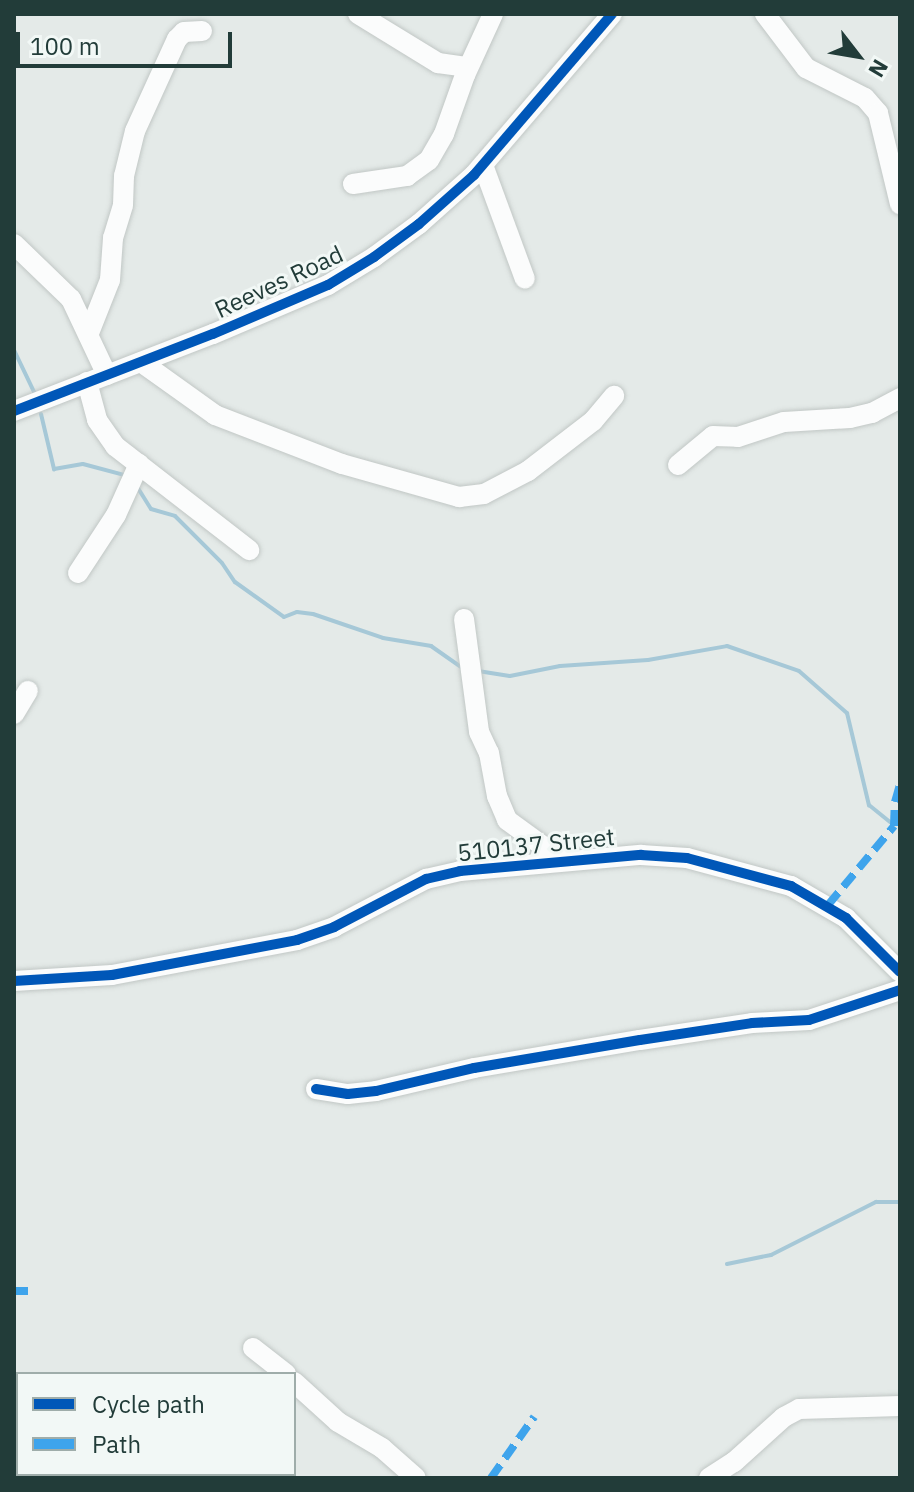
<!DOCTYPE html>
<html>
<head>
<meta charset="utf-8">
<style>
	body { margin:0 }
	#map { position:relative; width:914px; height:1492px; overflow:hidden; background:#e4eae8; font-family:"IBM Plex Sans",sans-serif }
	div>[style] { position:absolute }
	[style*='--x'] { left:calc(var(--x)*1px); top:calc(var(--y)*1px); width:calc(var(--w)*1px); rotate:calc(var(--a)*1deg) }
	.stream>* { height:4px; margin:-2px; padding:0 2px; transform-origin:2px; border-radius:2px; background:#a6c8d7 }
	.roads { filter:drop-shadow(0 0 2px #c1c7c5) drop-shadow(0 0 2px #c1c7c5) }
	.minor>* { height:20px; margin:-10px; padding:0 10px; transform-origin:10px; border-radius:10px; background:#fbfcfc }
	.quiet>* { height:8px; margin-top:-4px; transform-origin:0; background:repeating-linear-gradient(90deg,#3ea4ec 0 16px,transparent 0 24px) }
	.cycleway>* { height:10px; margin:-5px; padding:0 5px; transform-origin:5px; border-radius:5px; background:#0057b8 }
	span { translate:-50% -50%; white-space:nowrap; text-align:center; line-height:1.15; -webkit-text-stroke:6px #f2f8f6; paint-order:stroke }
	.street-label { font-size:24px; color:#223c39 }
	.frame { position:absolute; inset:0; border:16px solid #223c39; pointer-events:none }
	.legend { position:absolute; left:16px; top:1372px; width:280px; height:104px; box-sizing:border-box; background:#f2f8f6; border:2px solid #9fadaa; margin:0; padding:10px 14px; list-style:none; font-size:24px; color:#223c39 }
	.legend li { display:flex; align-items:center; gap:16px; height:40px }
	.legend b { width:40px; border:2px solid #9fadaa }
	.north { position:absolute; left:818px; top:16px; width:80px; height:80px; -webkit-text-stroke:6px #f2f8f6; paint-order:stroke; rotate:121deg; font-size:22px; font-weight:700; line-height:32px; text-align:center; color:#223c39 }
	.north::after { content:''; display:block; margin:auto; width:28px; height:36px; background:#223c39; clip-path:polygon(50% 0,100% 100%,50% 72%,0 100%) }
	.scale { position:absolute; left:16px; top:32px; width:216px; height:36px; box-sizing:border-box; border:4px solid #223c39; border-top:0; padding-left:10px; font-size:24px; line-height:28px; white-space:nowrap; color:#223c39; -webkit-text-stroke:6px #f2f8f6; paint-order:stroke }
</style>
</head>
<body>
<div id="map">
	<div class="stream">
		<i style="--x:14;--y:350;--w:47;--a:64.5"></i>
		<i style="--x:41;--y:414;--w:57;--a:76.7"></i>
		<i style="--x:54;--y:469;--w:29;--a:-10"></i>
		<i style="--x:83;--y:464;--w:47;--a:14.9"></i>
		<i style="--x:136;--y:485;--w:28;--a:58"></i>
		<i style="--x:151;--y:509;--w:25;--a:16"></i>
		<i style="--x:175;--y:516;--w:66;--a:45"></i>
		<i style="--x:222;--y:563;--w:23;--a:56"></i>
		<i style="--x:235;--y:582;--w:60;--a:35.5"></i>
		<i style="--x:284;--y:617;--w:14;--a:-21"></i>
		<i style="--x:297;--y:612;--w:16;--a:7"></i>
		<i style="--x:313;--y:614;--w:74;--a:18.9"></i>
		<i style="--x:383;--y:638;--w:49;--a:9.5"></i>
		<i style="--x:431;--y:646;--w:39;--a:35"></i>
		<i style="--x:478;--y:671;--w:32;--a:9"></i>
		<i style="--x:510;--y:676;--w:51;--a:-11.3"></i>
		<i style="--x:560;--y:666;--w:88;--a:-3.9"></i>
		<i style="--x:648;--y:660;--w:80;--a:-10"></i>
		<i style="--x:727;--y:646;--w:76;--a:19.1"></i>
		<i style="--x:799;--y:671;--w:64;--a:41.2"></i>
		<i style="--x:847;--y:713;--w:95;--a:76.6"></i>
		<i style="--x:869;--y:805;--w:27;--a:39"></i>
		<i style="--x:900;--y:829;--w:1;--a:90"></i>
		<i style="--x:727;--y:1264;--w:45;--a:-11.6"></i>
		<i style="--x:771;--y:1255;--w:118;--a:-26.8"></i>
		<i style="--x:876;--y:1202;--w:24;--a:0"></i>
	</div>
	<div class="roads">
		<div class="minor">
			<i style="--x:358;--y:14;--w:94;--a:31.5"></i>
			<i style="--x:438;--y:63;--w:30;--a:8"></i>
			<i style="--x:765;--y:14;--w:68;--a:52.8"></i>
			<i style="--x:806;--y:68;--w:66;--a:27"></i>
			<i style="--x:865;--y:98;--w:20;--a:49"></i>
			<i style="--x:878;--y:113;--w:94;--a:76.4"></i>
			<i style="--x:483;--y:165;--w:121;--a:69.8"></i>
			<i style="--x:353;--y:184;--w:55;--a:-8.4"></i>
			<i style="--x:407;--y:176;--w:27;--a:-36"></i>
			<i style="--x:429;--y:160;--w:30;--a:-60"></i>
			<i style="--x:444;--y:134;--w:63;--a:-70.4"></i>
			<i style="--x:465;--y:75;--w:67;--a:-65.3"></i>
			<i style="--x:14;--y:244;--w:79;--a:44"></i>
			<i style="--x:71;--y:299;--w:84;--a:64.7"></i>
			<i style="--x:89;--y:333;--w:57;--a:-68.4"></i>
			<i style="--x:110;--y:280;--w:42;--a:-85.9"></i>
			<i style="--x:113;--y:238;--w:34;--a:-73"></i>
			<i style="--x:123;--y:205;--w:29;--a:-88"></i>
			<i style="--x:124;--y:176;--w:46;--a:-76.3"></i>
			<i style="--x:135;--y:131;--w:101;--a:-65.5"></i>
			<i style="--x:177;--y:39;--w:10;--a:-45"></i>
			<i style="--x:184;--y:32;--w:18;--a:-3"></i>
			<i style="--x:141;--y:362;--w:91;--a:35.6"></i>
			<i style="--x:215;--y:415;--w:136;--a:21.1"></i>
			<i style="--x:342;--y:464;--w:122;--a:15.8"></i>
			<i style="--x:459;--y:497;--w:25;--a:-7"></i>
			<i style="--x:484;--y:494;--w:50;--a:-27.6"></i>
			<i style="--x:528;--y:471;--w:82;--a:-37.6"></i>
			<i style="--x:593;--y:421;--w:33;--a:-50"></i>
			<i style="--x:87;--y:382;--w:39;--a:75"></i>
			<i style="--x:97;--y:420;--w:32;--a:55"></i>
			<i style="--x:115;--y:446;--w:170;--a:37.8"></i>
			<i style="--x:14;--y:411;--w:213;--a:-21.2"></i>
			<i style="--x:213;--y:334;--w:125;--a:-23.1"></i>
			<i style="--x:328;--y:285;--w:54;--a:-31.3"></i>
			<i style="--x:374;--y:257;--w:56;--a:-36.3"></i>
			<i style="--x:419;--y:224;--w:74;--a:-41.7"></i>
			<i style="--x:474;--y:175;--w:212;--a:-49.4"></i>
			<i style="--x:678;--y:465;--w:45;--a:-39.6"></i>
			<i style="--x:713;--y:436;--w:25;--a:2"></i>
			<i style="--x:738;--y:437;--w:48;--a:-18.1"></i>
			<i style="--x:784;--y:422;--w:66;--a:-3.5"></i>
			<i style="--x:850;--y:418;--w:23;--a:-13"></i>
			<i style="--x:872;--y:413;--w:32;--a:-28"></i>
			<i style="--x:78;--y:573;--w:69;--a:-56.8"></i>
			<i style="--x:116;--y:515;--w:56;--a:-65.7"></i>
			<i style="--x:464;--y:619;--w:114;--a:82.4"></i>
			<i style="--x:479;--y:732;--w:23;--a:65"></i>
			<i style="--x:489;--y:753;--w:44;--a:79.5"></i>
			<i style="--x:497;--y:796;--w:26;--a:67"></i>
			<i style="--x:507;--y:820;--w:68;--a:36"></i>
			<i style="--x:14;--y:714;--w:27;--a:-59"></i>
			<i style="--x:14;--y:981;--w:98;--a:-3.5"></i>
			<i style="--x:112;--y:975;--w:188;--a:-10.7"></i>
			<i style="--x:297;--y:940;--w:39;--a:-19"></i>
			<i style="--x:334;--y:927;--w:104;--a:-27.6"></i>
			<i style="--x:426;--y:879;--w:35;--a:-13"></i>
			<i style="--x:460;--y:871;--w:182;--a:-5.1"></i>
			<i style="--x:641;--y:855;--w:46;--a:3.7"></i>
			<i style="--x:687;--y:858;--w:108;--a:15.1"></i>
			<i style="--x:791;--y:886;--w:64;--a:30.2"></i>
			<i style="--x:846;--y:918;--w:76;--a:45"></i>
			<i style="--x:316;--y:1089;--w:32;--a:9"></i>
			<i style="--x:348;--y:1094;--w:28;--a:-6"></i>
			<i style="--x:376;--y:1091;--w:101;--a:-13.2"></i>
			<i style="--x:474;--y:1068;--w:168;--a:-9.6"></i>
			<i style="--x:640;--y:1040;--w:113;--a:-8.6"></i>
			<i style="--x:752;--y:1023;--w:57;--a:-3"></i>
			<i style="--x:809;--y:1020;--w:96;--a:-18.2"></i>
			<i style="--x:253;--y:1348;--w:42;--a:38.2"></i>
			<i style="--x:294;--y:1382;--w:59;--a:42.3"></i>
			<i style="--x:338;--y:1422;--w:51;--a:30.6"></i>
			<i style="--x:382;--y:1448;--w:45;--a:41.4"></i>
			<i style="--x:127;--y:1474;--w:5;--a:53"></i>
			<i style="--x:183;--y:1474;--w:4;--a:76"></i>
			<i style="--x:709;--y:1478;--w:30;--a:-33"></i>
			<i style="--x:734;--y:1462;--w:67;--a:-42"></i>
			<i style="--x:784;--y:1417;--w:17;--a:-28"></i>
			<i style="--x:799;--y:1409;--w:101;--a:-1.7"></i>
		</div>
	</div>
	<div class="quiet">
		<i style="--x:828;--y:905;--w:103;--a:-50.1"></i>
		<i style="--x:894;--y:826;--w:24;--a:-88"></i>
		<i style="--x:895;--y:802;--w:18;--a:-74"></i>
		<i style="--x:14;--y:1291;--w:14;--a:0"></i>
		<i style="--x:491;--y:1478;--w:75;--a:-54.8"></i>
	</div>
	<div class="cycleway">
		<i style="--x:14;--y:411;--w:213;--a:-21.2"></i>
		<i style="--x:213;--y:334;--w:125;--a:-23.1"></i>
		<i style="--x:328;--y:285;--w:54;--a:-31.3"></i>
		<i style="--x:374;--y:257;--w:56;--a:-36.3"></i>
		<i style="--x:419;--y:224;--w:74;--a:-41.7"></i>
		<i style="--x:474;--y:175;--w:212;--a:-49.4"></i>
		<i style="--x:14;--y:981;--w:98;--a:-3.5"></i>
		<i style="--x:112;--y:975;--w:188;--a:-10.7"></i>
		<i style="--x:297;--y:940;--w:39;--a:-19"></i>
		<i style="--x:334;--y:927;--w:104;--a:-27.6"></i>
		<i style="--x:426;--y:879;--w:35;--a:-13"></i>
		<i style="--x:460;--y:871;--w:182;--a:-5.1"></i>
		<i style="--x:641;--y:855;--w:46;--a:3.7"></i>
		<i style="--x:687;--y:858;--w:108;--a:15.1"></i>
		<i style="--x:791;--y:886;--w:64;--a:30.2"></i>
		<i style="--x:846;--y:918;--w:76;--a:45"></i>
		<i style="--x:316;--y:1089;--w:32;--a:9"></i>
		<i style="--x:348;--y:1094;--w:28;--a:-6"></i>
		<i style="--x:376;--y:1091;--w:101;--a:-13.2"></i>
		<i style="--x:474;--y:1068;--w:168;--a:-9.6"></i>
		<i style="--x:640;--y:1040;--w:113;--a:-8.6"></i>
		<i style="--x:752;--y:1023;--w:57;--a:-3"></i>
		<i style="--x:809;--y:1020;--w:96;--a:-18.2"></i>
	</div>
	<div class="street-label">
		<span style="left:279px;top:282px;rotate:-25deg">Reeves Road</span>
		<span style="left:536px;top:845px;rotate:-6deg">510137 Street</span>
	</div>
	<div class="frame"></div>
	<ul class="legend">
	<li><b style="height:10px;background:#0057b8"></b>Cycle path</li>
	<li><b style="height:10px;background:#3ea4ec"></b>Path</li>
	</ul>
	<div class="north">N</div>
	<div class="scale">100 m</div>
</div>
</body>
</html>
